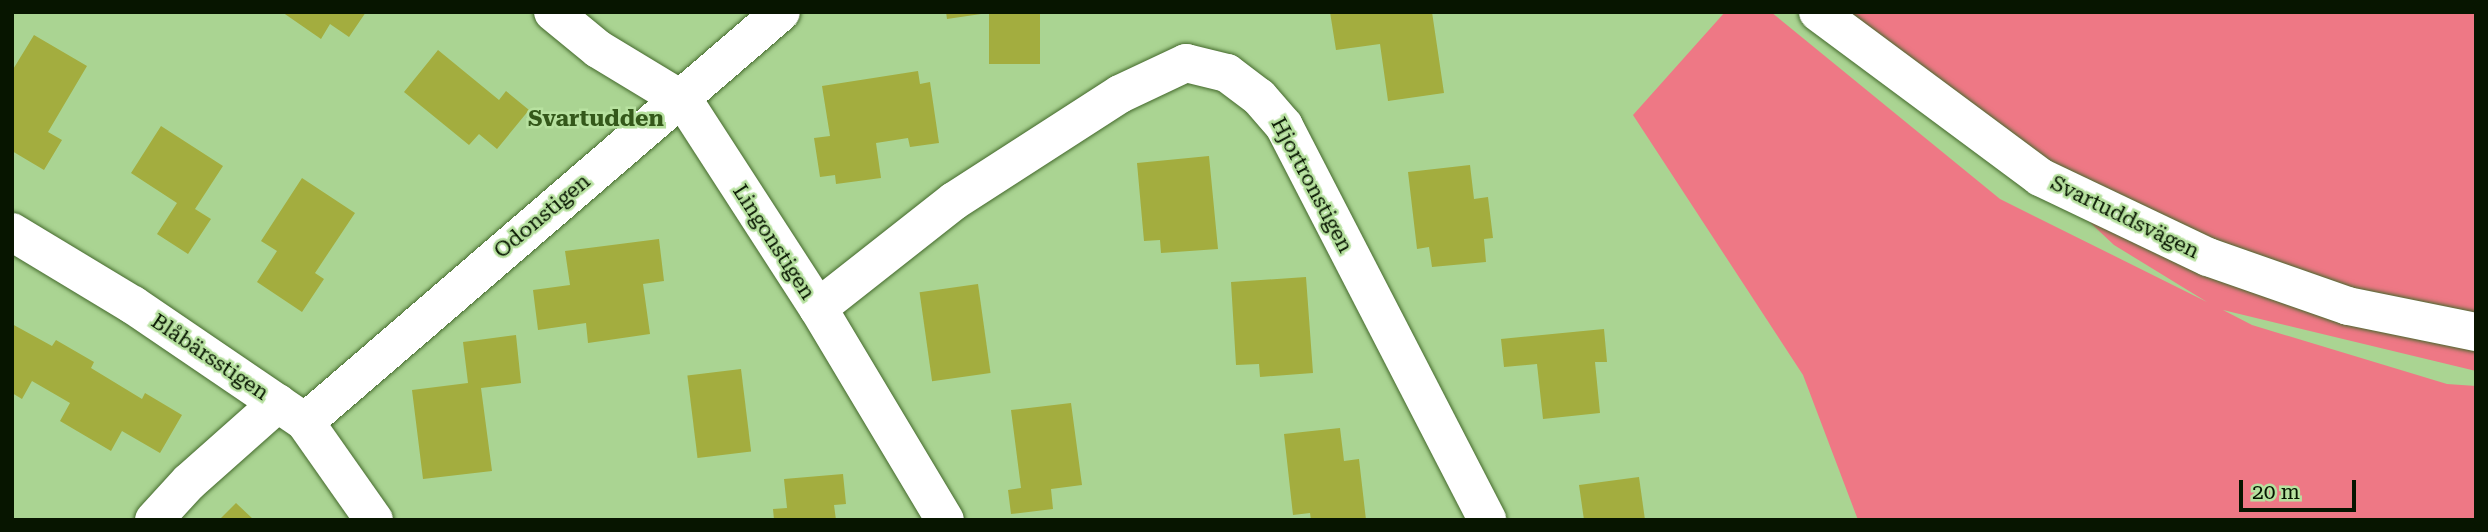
<!DOCTYPE html>
<html>
<head>
<meta charset="utf-8">
<style>
	body { margin:0 }
	#map { position:relative; width:2488px; height:532px; overflow:hidden; background:#aad492; font-family:"Roboto Serif",serif }
	div>[style] { position:absolute }
	[style*='--x'] { left:calc(var(--x)*1px); top:calc(var(--y)*1px); width:calc(var(--w)*1px); rotate:calc(var(--a)*1deg) }
	.green>* { inset:0; background:#ee7885 }
	.building>* { inset:0; background:#a3ad3f; transform-origin:0 0 }
	.roads { filter:drop-shadow(0 0 2px #44692c) drop-shadow(0 0 2px #44692c) }
	.minor>* { height:38px; margin:-19px; padding:0 19px; transform-origin:19px; border-radius:19px; background:#fff }
	span { translate:-50% -50%; white-space:nowrap; text-align:center; line-height:1.15; -webkit-text-stroke:5px #b7e19f; paint-order:stroke }
	.street-label { font-size:21px; color:#071500 }
	.neighbourhood-label { font-size:23px; color:#34581a; font-weight:700 }
	.frame { position:absolute; inset:0; border:14px solid #071500; pointer-events:none }
	.scale { position:absolute; left:2239px; top:480px; width:117px; height:32px; box-sizing:border-box; border:4px solid #071500; border-top:0; padding-left:9px; font-size:21px; line-height:24px; white-space:nowrap; color:#071500; -webkit-text-stroke:5px #b7e19f; paint-order:stroke }
</style>
</head>
<body>
<div id="map">
	<div class="green">
		<i style="clip-path:polygon(1725px 12px,1771px 12px,2000px 199px,2207px 302px,2114px 245px,2014px 151px,1819px 12px,2476px 12px,2476px 371px,2223px 310px,2252px 325px,2447px 384px,2476px 386px,2476px 520px,1858px 520px,1803px 375px,1633px 115px)"></i>
	</div>
	<div class="building">
		<i style="clip-path:polygon(282px 12px,366px 12px,349px 37px,330px 24px,321px 39px)"></i>
		<i style="clip-path:polygon(946px 12px,981px 12px,981px 14px,947px 19px)"></i>
		<i style="left:989px;top:12px;width:51px;height:52px"></i>
		<i style="clip-path:polygon(1330px 12px,1432px 12px,1444px 93px,1388px 101px,1380px 44px,1336px 50px)"></i>
		<i style="clip-path:polygon(34px 35px,87px 66px,48px 132px,62px 140px,44px 170px,12px 151px,12px 71px)"></i>
		<i style="clip-path:polygon(438px 50px,499px 100px,506px 91px,529px 110px,497px 149px,479px 134px,469px 145px,404px 92px)"></i>
		<i style="clip-path:polygon(918px 71px,920px 84px,930px 82px,939px 143px,910px 147px,908px 138px,876px 143px,881px 178px,836px 184px,835px 175px,820px 177px,814px 138px,830px 136px,822px 86px)"></i>
		<i style="clip-path:polygon(161px 126px,223px 166px,195px 209px,211px 219px,188px 254px,157px 234px,177px 203px,131px 173px)"></i>
		<i style="clip-path:polygon(1209px 156px,1218px 249px,1161px 253px,1160px 240px,1144px 241px,1137px 163px)"></i>
		<i style="clip-path:polygon(1470px 165px,1474px 199px,1488px 197px,1493px 238px,1484px 239px,1486px 262px,1432px 267px,1429px 247px,1417px 249px,1408px 172px)"></i>
		<i style="clip-path:polygon(302px 178px,355px 213px,315px 273px,324px 279px,302px 312px,257px 282px,277px 251px,261px 241px)"></i>
		<i style="clip-path:polygon(659px 239px,664px 281px,643px 284px,650px 334px,588px 343px,586px 323px,538px 330px,533px 290px,570px 285px,565px 251px)"></i>
		<i style="clip-path:polygon(1306px 277px,1313px 373px,1260px 377px,1259px 364px,1236px 365px,1231px 282px)"></i>
		<i style="left:978px;top:284px;width:90px;height:59px;rotate:82deg"></i>
		<i style="clip-path:polygon(12px 324px,52px 346px,56px 340px,94px 362px,91px 368px,142px 399px,145px 393px,182px 415px,160px 453px,122px 431px,111px 451px,60px 421px,70px 403px,32px 381px,22px 399px,12px 393px)"></i>
		<i style="clip-path:polygon(1604px 329px,1607px 362px,1595px 362px,1600px 413px,1543px 419px,1537px 364px,1504px 367px,1501px 339px)"></i>
		<i style="clip-path:polygon(516px 335px,521px 383px,481px 388px,492px 471px,423px 479px,412px 390px,468px 383px,463px 342px)"></i>
		<i style="left:741px;top:369px;width:83px;height:54px;rotate:83deg"></i>
		<i style="clip-path:polygon(1071px 403px,1082px 485px,1051px 489px,1053px 509px,1011px 514px,1008px 490px,1021px 488px,1011px 410px)"></i>
		<i style="clip-path:polygon(1340px 428px,1344px 461px,1359px 459px,1366px 520px,1311px 520px,1310px 513px,1293px 515px,1284px 434px)"></i>
		<i style="clip-path:polygon(843px 474px,846px 504px,834px 505px,836px 520px,774px 520px,773px 509px,787px 508px,784px 479px)"></i>
		<i style="clip-path:polygon(1639px 477px,1645px 520px,1584px 520px,1579px 485px)"></i>
		<i style="clip-path:polygon(236px 503px,254px 520px,219px 520px)"></i>
	</div>
	<div class="roads">
		<div class="minor">
			<i style="--x:553;--y:12;--w:58;--a:39.4"></i>
			<i style="--x:598;--y:49;--w:100;--a:31.2"></i>
			<i style="--x:684;--y:101;--w:247;--a:57.1"></i>
			<i style="--x:818;--y:308;--w:247;--a:59.1"></i>
			<i style="--x:1818;--y:12;--w:277;--a:36.6"></i>
			<i style="--x:2040;--y:177;--w:186;--a:25.5"></i>
			<i style="--x:2208;--y:257;--w:148;--a:19.3"></i>
			<i style="--x:2348;--y:306;--w:131;--a:11.5"></i>
			<i style="--x:12;--y:232;--w:141;--a:31.1"></i>
			<i style="--x:133;--y:305;--w:208;--a:34.2"></i>
			<i style="--x:305;--y:422;--w:120;--a:54.9"></i>
			<i style="--x:818;--y:308;--w:173;--a:-38.2"></i>
			<i style="--x:954;--y:201;--w:197;--a:-32.8"></i>
			<i style="--x:1120;--y:94;--w:73;--a:-25.2"></i>
			<i style="--x:1186;--y:63;--w:42;--a:13.7"></i>
			<i style="--x:1227;--y:73;--w:40;--a:37"></i>
			<i style="--x:1259;--y:97;--w:38;--a:49"></i>
			<i style="--x:1284;--y:126;--w:443;--a:62.7"></i>
			<i style="--x:305;--y:422;--w:628;--a:-40.74"></i>
			<i style="--x:154;--y:520;--w:52;--a:-47.4"></i>
			<i style="--x:189;--y:482;--w:119;--a:-41.6"></i>
		</div>
	</div>
	<div class="street-label">
		<span style="left:1312px;top:185px;rotate:62deg">Hjortronstigen</span>
		<span style="left:542px;top:216px;rotate:-40deg">Odonstigen</span>
		<span style="left:2125px;top:217px;rotate:26deg">Svartuddsvägen</span>
		<span style="left:774px;top:242px;rotate:57deg">Lingonstigen</span>
		<span style="left:210px;top:357px;rotate:34deg">Blåbärsstigen</span>
	</div>
	<div class="neighbourhood-label">
		<span style="left:596px;top:119px">Svartudden</span>
	</div>
	<div class="frame"></div>
	<div class="scale">20 m</div>
</div>
</body>
</html>
